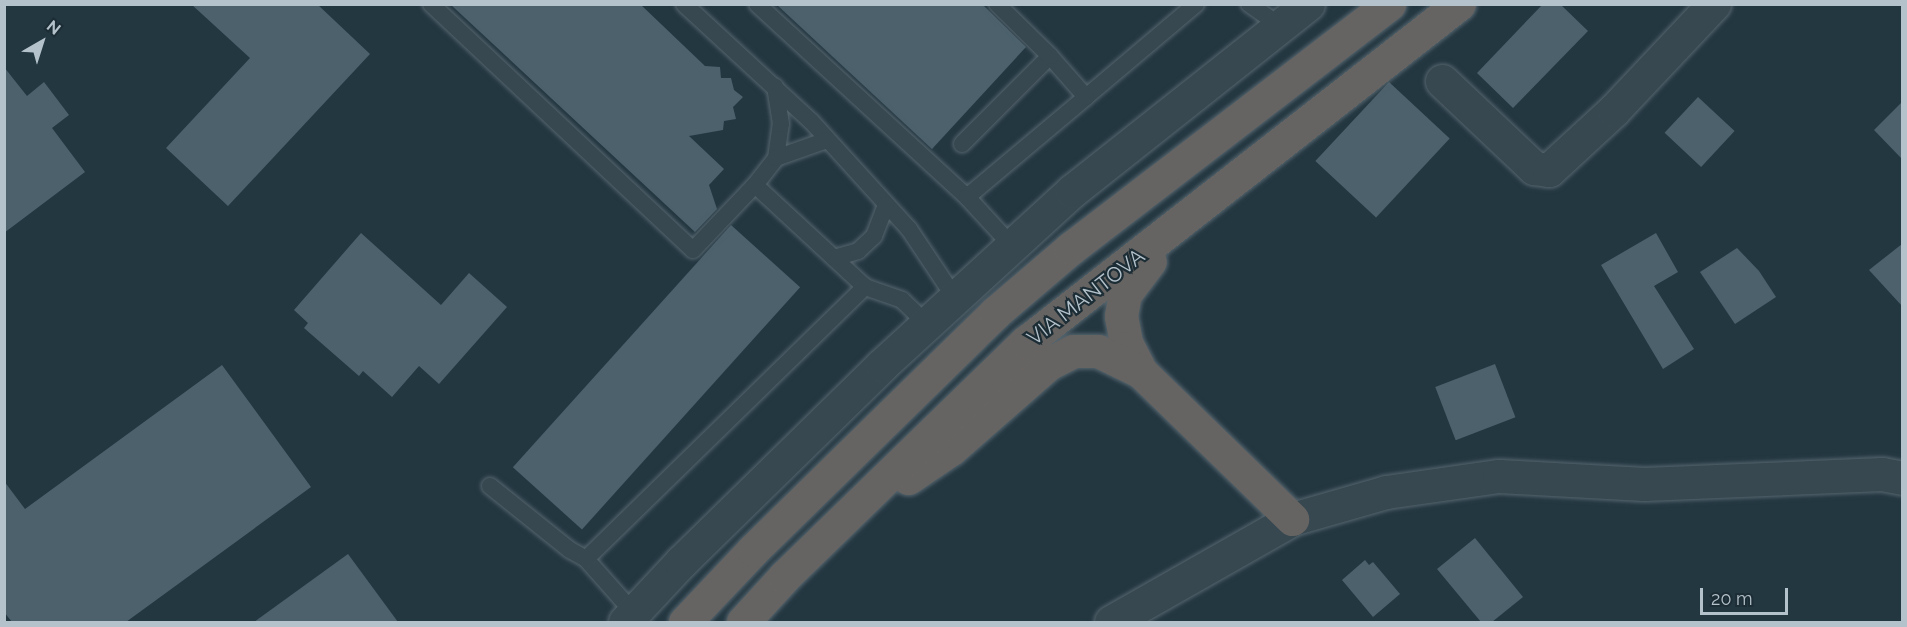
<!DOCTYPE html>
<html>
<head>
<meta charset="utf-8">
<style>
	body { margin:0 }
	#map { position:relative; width:1907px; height:627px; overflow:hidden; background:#233741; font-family:Raleway,sans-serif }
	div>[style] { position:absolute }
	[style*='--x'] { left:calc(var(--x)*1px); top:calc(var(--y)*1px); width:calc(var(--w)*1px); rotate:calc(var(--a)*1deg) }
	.building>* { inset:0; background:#4c616c; transform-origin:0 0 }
	.roads { filter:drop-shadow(0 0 2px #56656e) drop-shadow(0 0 2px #56656e) }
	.service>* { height:16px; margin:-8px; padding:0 8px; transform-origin:8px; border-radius:8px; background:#384851 }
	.minor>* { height:33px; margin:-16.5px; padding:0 16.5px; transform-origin:16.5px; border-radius:16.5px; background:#384851 }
	.trunk>* { height:33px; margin:-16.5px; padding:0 16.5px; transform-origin:16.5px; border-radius:16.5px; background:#666462 }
	span { translate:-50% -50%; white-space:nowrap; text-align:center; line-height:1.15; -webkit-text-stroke:4.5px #1d2d36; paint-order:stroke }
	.street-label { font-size:21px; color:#b4c2cb }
	.frame { position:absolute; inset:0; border:6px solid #b4c2cb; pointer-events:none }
	.north { position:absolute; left:12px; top:12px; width:60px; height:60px; -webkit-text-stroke:4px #1d2d36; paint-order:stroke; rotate:39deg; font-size:16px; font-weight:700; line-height:24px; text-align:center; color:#b4c2cb }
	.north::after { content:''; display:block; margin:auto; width:21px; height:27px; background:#b4c2cb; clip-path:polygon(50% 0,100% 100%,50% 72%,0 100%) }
	.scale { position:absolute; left:1700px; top:588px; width:88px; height:27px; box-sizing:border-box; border:3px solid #b4c2cb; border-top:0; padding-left:8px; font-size:18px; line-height:21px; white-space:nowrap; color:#b4c2cb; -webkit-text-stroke:4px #1d2d36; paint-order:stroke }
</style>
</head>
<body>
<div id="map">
	<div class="building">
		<i style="clip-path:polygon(191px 4px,317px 4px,370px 54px,228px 206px,166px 148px,250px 58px)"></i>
		<i style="clip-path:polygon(450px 4px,640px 4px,705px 66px,720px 67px,721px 78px,731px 78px,734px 90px,743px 97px,733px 107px,736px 119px,724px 121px,723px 130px,689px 136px,724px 169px,709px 185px,717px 209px,695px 232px)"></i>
		<i style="clip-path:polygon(776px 4px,982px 4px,1026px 47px,932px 149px)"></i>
		<i style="clip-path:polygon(1543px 4px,1560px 4px,1588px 31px,1513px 108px,1477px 73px)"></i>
		<i style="clip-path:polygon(4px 67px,27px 96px,44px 82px,69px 115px,52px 128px,85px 172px,4px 233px)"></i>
		<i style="left:1389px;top:82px;width:83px;height:108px;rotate:43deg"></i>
		<i style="left:1698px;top:97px;width:50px;height:49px;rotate:43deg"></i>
		<i style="clip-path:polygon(1902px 102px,1902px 159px,1874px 130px)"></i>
		<i style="left:731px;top:225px;width:93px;height:326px;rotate:42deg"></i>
		<i style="clip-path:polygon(361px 233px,441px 305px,469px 273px,507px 307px,439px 384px,419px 366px,392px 397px,363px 371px,359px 376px,304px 328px,308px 323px,294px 310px)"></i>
		<i style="clip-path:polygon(1656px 233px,1678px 272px,1654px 286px,1694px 349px,1663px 369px,1601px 265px)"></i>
		<i style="clip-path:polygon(1902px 244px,1902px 306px,1869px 270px)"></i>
		<i style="clip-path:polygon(1737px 248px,1759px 271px,1776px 297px,1735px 324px,1700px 272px)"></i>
		<i style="left:1495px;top:364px;width:57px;height:64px;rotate:69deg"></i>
		<i style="clip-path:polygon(222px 365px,311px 487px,126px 622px,12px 622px,4px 612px,4px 481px,25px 509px)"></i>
		<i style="clip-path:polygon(1475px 538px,1523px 597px,1492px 622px,1481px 622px,1437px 569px)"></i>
		<i style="clip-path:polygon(348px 554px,398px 622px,254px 622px)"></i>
		<i style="clip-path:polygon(1365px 560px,1369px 565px,1373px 562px,1400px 594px,1373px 617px,1342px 580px)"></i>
	</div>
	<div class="roads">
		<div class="service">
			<i style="--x:431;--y:4;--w:359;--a:43.2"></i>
			<i style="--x:693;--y:250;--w:90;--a:-46.4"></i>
			<i style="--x:755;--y:185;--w:34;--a:-52"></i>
			<i style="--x:776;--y:158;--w:34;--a:-82"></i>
			<i style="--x:781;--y:124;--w:38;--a:-99"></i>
			<i style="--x:684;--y:4;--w:173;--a:42.7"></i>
			<i style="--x:811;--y:121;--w:146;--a:47.8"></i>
			<i style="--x:909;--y:229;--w:83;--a:56.3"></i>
			<i style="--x:757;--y:4;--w:285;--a:42.6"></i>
			<i style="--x:967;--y:197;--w:67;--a:47.4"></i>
			<i style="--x:1249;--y:4;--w:38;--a:35"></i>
			<i style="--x:1086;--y:97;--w:144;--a:-40.2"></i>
			<i style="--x:962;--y:144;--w:124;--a:-45"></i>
			<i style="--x:776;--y:158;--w:54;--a:-19.4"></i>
			<i style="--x:755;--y:185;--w:150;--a:42.8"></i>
			<i style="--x:865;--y:287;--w:39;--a:19"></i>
			<i style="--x:902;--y:300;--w:35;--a:44"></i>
			<i style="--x:967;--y:197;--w:155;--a:-40"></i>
			<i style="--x:1086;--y:97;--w:55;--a:-131.3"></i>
			<i style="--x:1050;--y:56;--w:74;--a:-135.5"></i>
			<i style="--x:834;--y:258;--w:25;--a:-16"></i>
			<i style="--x:858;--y:251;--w:22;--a:-43"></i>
			<i style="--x:874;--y:236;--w:34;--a:-69"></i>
			<i style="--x:490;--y:486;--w:102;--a:38.7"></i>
			<i style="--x:570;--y:550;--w:18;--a:29"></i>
			<i style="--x:586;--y:559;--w:72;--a:48.4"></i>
			<i style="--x:586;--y:559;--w:390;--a:-44.3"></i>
		</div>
		<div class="minor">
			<i style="--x:1442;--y:81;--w:127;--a:43.4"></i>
			<i style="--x:1534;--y:168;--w:15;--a:8"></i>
			<i style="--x:1549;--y:170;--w:88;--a:-42.7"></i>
			<i style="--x:1614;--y:110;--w:146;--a:-46.7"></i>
			<i style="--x:625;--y:622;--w:82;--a:-47"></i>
			<i style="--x:681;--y:562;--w:281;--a:-44.4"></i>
			<i style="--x:882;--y:365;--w:258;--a:-42.5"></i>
			<i style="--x:1072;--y:191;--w:301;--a:-38.4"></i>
			<i style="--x:1111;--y:622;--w:208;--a:-29.6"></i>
			<i style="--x:1292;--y:519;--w:98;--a:-16"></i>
			<i style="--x:1386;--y:492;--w:114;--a:-8.1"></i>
			<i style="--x:1499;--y:476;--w:145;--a:3.2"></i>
			<i style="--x:1644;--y:484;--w:238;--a:-2.4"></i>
			<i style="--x:1882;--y:474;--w:20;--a:11"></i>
		</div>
		<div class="trunk">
			<i style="--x:1141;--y:372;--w:34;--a:-117"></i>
			<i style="--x:1126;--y:342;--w:26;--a:-101"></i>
			<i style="--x:1121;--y:316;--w:22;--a:-80"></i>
			<i style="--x:1125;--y:294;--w:41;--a:-52.9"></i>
			<i style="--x:908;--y:478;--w:52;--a:-34"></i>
			<i style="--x:951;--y:449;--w:129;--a:-41.2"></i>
			<i style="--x:1048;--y:364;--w:28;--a:-27"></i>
			<i style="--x:1073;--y:351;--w:25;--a:0"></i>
			<i style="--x:1098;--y:351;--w:48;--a:26"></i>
			<i style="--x:1141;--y:372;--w:211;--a:44.2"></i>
			<i style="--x:685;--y:622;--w:99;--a:-46.6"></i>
			<i style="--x:753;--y:550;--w:340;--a:-44.4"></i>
			<i style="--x:996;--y:312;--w:99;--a:-40.5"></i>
			<i style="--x:1071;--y:248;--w:401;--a:-37.5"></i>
			<i style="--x:743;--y:622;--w:62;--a:-47.6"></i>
			<i style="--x:785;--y:576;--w:336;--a:-44.2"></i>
			<i style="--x:1026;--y:342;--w:549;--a:-37.98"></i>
		</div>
	</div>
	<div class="street-label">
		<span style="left:1086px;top:297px;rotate:-38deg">VIA MANTOVA</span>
	</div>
	<div class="frame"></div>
	<div class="north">N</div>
	<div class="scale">20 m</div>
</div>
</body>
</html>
